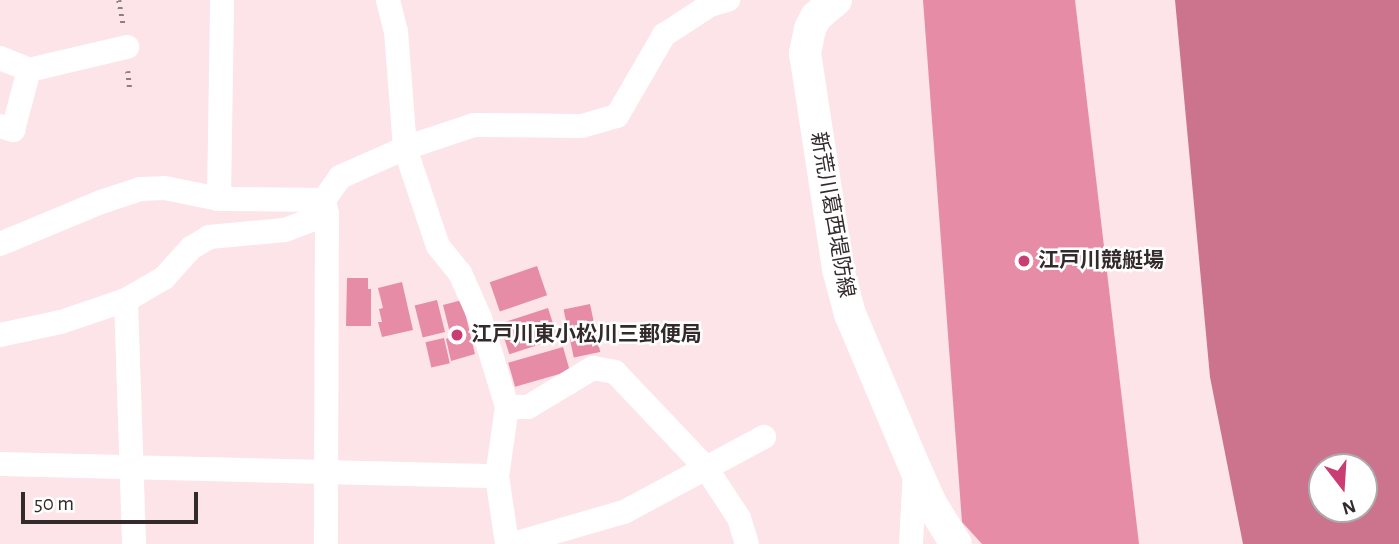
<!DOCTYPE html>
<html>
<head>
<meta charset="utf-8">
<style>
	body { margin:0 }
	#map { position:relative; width:1399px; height:544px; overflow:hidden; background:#fce4e9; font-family:"Alegreya Sans","Noto Sans JP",sans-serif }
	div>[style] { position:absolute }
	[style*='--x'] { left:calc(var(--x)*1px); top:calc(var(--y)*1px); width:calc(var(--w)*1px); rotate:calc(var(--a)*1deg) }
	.water>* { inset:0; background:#cc738e }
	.building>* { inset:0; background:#e78ca6; transform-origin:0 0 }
	.path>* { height:4.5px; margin-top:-2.25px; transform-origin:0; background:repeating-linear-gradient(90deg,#8e7e81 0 2px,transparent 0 7px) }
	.minor>* { height:24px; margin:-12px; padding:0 12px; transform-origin:12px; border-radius:12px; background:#fff }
	.major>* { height:32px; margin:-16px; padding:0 16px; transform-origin:16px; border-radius:16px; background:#fff }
	.dots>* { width:19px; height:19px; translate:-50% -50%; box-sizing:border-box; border:4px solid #fff; border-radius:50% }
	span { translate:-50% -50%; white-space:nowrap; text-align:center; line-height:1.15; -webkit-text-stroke:5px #fff; paint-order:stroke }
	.street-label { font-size:21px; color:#332a2c }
	.poi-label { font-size:21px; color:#332a2c; font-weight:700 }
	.left { translate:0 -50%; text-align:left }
	.north { position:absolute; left:1308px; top:453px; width:70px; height:70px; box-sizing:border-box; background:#fff; border:2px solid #adaaab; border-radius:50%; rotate:163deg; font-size:19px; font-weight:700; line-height:28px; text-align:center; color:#332a2c }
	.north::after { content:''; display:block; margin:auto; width:24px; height:32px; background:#c93d72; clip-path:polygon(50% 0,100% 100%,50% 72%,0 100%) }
	.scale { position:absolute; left:21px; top:492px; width:177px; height:32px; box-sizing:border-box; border:4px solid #332a2c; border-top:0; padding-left:9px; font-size:21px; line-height:24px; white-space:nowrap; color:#332a2c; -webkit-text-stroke:5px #fff; paint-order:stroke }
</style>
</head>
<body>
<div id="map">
	<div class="water">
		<i style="clip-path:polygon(evenodd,1175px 0,1399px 0,1399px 544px,1243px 544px,1210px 377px,1175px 0,1322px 467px,1364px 467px,1364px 509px,1322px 509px,1322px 467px)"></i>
	</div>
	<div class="building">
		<i style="clip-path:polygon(923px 0,1075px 0,1139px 544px,982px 544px,962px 522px)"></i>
		<i style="left:537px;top:266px;width:31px;height:50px;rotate:71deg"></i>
		<i style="clip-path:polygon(347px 278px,368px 278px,368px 289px,371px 289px,371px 326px,346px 326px)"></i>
		<i style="clip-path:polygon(402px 282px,413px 330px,382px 337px,378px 322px,382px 322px,379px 309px,383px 308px,378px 288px)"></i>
		<i style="left:437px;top:300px;width:33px;height:23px;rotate:76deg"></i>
		<i style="clip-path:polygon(462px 300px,475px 354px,451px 361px,446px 339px,451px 337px,443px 305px)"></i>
		<i style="left:590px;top:304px;width:49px;height:27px;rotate:78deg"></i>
		<i style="left:548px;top:308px;width:32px;height:51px;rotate:72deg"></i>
		<i style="left:444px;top:338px;width:26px;height:19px;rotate:77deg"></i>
		<i style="left:563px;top:347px;width:25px;height:57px;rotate:74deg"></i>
	</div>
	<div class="path">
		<i style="--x:119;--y:0;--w:27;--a:80"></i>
		<i style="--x:128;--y:71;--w:20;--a:84"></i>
	</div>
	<div class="minor">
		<i style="--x:388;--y:0;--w:32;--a:76"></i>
		<i style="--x:396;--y:31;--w:117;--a:85.6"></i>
		<i style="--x:405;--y:148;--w:103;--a:71.4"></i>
		<i style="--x:438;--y:246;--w:35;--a:51"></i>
		<i style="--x:460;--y:273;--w:49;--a:66"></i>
		<i style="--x:480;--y:318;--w:93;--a:73.1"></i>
		<i style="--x:507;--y:407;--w:70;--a:98.2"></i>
		<i style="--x:497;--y:476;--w:69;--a:81.6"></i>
		<i style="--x:0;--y:58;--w:31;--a:22"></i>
		<i style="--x:0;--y:126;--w:14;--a:17"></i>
		<i style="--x:13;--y:130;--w:62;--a:-75.1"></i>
		<i style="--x:29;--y:70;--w:101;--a:-13.2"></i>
		<i style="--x:219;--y:199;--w:199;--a:-89.1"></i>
		<i style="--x:324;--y:200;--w:14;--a:78"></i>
		<i style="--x:327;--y:214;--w:330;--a:90.2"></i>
		<i style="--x:0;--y:244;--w:109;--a:-22.6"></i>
		<i style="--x:101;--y:202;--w:41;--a:-18.4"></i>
		<i style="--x:140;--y:189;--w:25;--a:-2"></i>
		<i style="--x:165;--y:188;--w:55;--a:11.5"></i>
		<i style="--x:219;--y:199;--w:105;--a:0.5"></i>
		<i style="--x:324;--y:200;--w:28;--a:-55"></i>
		<i style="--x:340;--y:177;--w:71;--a:-24"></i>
		<i style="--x:405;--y:148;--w:73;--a:-18.4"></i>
		<i style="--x:474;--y:125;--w:108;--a:0.5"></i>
		<i style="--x:582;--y:126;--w:36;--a:-16"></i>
		<i style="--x:617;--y:116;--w:94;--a:-59.9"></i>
		<i style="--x:664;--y:35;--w:55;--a:-33.1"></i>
		<i style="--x:710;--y:5;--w:19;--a:-16"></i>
		<i style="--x:126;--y:300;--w:244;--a:88.1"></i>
		<i style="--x:0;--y:335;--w:62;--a:-12"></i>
		<i style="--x:61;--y:322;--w:69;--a:-18.7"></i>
		<i style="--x:126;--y:300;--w:44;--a:-30.1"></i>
		<i style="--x:164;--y:278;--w:40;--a:-48"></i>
		<i style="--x:191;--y:248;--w:21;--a:-31"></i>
		<i style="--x:209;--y:237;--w:76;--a:-5.3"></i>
		<i style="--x:285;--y:230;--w:45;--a:-20.9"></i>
		<i style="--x:507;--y:407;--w:21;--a:0"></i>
		<i style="--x:528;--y:407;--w:76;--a:-31"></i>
		<i style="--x:593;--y:368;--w:22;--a:10"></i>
		<i style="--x:615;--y:372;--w:132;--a:46.5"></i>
		<i style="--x:706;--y:468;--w:60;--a:56.6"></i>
		<i style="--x:739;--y:518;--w:27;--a:73"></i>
		<i style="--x:0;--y:464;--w:497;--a:1.4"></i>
		<i style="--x:513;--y:544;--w:116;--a:-16.1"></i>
		<i style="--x:624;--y:512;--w:159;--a:-28.2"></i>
		<i style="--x:911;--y:544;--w:73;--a:-86.9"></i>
	</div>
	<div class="major">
		<i style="--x:836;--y:0;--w:26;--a:140"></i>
		<i style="--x:816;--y:17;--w:13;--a:117"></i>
		<i style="--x:810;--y:29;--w:25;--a:102"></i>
		<i style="--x:805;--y:53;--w:219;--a:81.3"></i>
		<i style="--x:838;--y:269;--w:47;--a:75.1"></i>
		<i style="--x:850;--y:314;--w:169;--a:67.1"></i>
		<i style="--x:916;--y:470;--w:35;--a:66"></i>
		<i style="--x:930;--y:502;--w:49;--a:58.2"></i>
	</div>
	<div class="dots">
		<i style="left:1024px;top:261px;background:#c93d72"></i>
		<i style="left:457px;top:335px;background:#c93d72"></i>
	</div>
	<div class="street-label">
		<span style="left:832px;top:215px;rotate:80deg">新荒川葛西堤防線</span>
	</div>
	<div class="poi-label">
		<span class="left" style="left:1038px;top:261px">江戸川競艇場</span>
		<span class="left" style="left:471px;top:335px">江戸川東小松川三郵便局</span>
	</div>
	<div class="north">N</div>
	<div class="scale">50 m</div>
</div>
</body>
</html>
